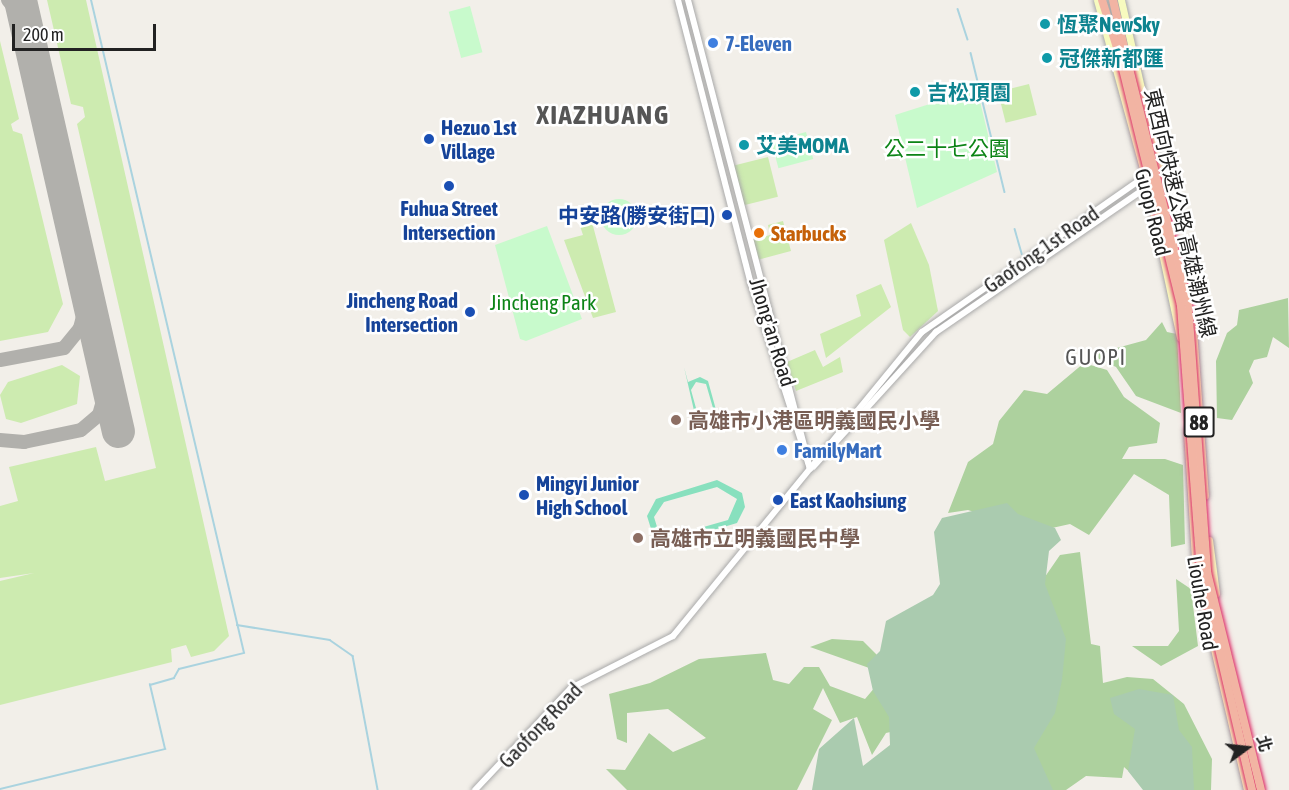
<!DOCTYPE html>
<html>
<head>
<meta charset="utf-8">
<style>
	body { margin:0 }
	#map { position:relative; width:1289px; height:790px; overflow:hidden; background:#f2efe9; font-family:"Asap Condensed","Noto Sans TC",sans-serif }
	div>[style] { position:absolute }
	[style*='--x'] { left:calc(var(--x)*1px); top:calc(var(--y)*1px); width:calc(var(--w)*1px); rotate:calc(var(--a)*1deg) }
	.grass>* { inset:0; background:#cdebb0; transform-origin:0 0 }
	.forest>* { inset:0; background:#add19e }
	.cemetery>* { inset:0; background:#aacbaf }
	.park>* { inset:0; background:#c8facc; transform-origin:0 0 }
	.round { border-radius:50% }
	.pitch>* { inset:0; background:#88e0be }
	.stream>* { height:1.5px; margin:-0.75px; padding:0 0.75px; transform-origin:0.75px; border-radius:0.75px; background:#aad3df }
	.taxiway>* { height:14px; margin:-7px; padding:0 7px; transform-origin:7px; border-radius:7px; background:#b1b0ac }
	.runway>* { height:33px; margin:-16.5px; padding:0 16.5px; transform-origin:16.5px; border-radius:16.5px; background:#b1b0ac }
	.roads { filter:drop-shadow(0 0 2px #a9a9a9) drop-shadow(0 0 2px #a9a9a9) }
	.tertiary>* { height:6px; margin:-3px; padding:0 3px; transform-origin:3px; border-radius:3px; background:#fff }
	.secondary>* { height:7px; margin:-3.5px; padding:0 3.5px; transform-origin:3.5px; border-radius:3.5px; background:#f7fabf }
	.trunk>* { height:8px; margin:-4px; padding:0 4px; transform-origin:4px; border-radius:4px; background:#f2b4a3 }
	.bridges { filter:drop-shadow(0 0 2px #dc2a67) drop-shadow(0 0 2px #dc2a67) }
	.trunk-bridge>* { height:8px; margin:-4px; padding:0 4px; transform-origin:4px; border-radius:4px; background:#f2b4a3 }
	.dots>* { width:16px; height:16px; translate:-50% -50%; box-sizing:border-box; border:3px solid #fff; border-radius:50% }
	span { translate:-50% -50%; white-space:nowrap; text-align:center; line-height:1.15; -webkit-text-stroke:5px #fff; paint-order:stroke }
	.shield-label span { padding:2px 4px; background:#fff; border:2px solid; border-radius:4px; -webkit-text-stroke-width:0 }
	.shield-label { font-size:20px; color:#222; font-weight:700 }
	.culture-label { font-size:21px; color:#0d838f; font-weight:700 }
	.left { translate:0 -50%; text-align:left }
	.shop-label { font-size:21px; color:#366cbe; font-weight:700 }
	.transit-label { font-size:21px; color:#164399; font-weight:700 }
	.right { translate:-100% -50%; text-align:right }
	.park-label { font-size:21px; color:#0c8416 }
	.street-label { font-size:21px; color:#222 }
	.food-label { font-size:21px; color:#c56008; font-weight:700 }
	.education-label { font-size:21px; color:#785e54; font-weight:700 }
	.neighbourhood-label { font-size:22px; color:#555; letter-spacing:1.5px }
	.district-label { font-size:27px; color:#555; font-weight:700; letter-spacing:1.5px }
	.north { position:absolute; left:1217px; top:718px; width:60px; height:60px; -webkit-text-stroke:4px #fff; paint-order:stroke; rotate:75deg; font-size:16px; font-weight:700; line-height:24px; text-align:center; color:#222 }
	.north::after { content:''; display:block; margin:auto; width:21px; height:27px; background:#222; clip-path:polygon(50% 0,100% 100%,50% 72%,0 100%) }
	.scale { position:absolute; left:12px; top:24px; width:144px; height:27px; box-sizing:border-box; border:3px solid #222; border-top:0; padding-left:8px; font-size:18px; line-height:21px; white-space:nowrap; color:#222; -webkit-text-stroke:4px #fff; paint-order:stroke }
</style>
</head>
<body>
<div id="map">
	<div class="grass">
		<i style="clip-path:polygon(47px 0,86px 0,229px 636px,214px 651px,191px 657px,186px 645px,171px 649px,172px 662px,0 705px,0 581px,34px 573px,0 578px,0 506px,18px 501px,9px 467px,96px 447px,105px 481px,156px 468px,77px 124px,85px 117px,83px 107px,71px 104px)"></i>
		<i style="clip-path:polygon(0 41px,19px 119px,11px 124px,13px 131px,22px 134px,63px 304px,48px 332px,0 341px)"></i>
		<i style="left:1029px;top:84px;width:32px;height:32px;rotate:76deg"></i>
		<i style="left:768px;top:157px;width:41px;height:35px;rotate:76deg"></i>
		<i style="clip-path:polygon(589px 211px,616px 312px,593px 318px,564px 240px,583px 235px,576px 214px)"></i>
		<i style="clip-path:polygon(783px 221px,791px 251px,757px 260px,752px 240px,770px 235px,768px 225px)"></i>
		<i style="clip-path:polygon(911px 223px,929px 265px,938px 311px,910px 337px,903px 330px,884px 240px)"></i>
		<i style="clip-path:polygon(881px 284px,891px 307px,826px 358px,820px 334px,861px 316px,856px 295px)"></i>
		<i style="clip-path:polygon(815px 350px,823px 367px,840px 357px,843px 372px,796px 391px,787px 362px)"></i>
		<i style="clip-path:polygon(62px 365px,80px 376px,77px 404px,21px 423px,6px 419px,0 395px,8px 382px)"></i>
	</div>
	<div class="forest">
		<i style="clip-path:polygon(1288px 298px,1289px 348px,1273px 337px,1267px 357px,1254px 360px,1249px 371px,1253px 383px,1232px 420px,1217px 418px,1216px 361px,1227px 333px,1237px 325px,1239px 310px)"></i>
		<i style="clip-path:polygon(1162px 322px,1167px 332px,1177px 334px,1181px 413px,1136px 396px,1116px 367px,1091px 355px,1146px 340px)"></i>
		<i style="clip-path:polygon(1084px 363px,1107px 370px,1124px 397px,1160px 423px,1157px 443px,1129px 447px,1122px 459px,1165px 459px,1183px 465px,1185px 544px,1171px 547px,1169px 495px,1134px 474px,1089px 535px,1070px 524px,1034px 532px,968px 510px,948px 513px,968px 462px,993px 444px,999px 421px,1024px 390px,1047px 394px)"></i>
		<i style="clip-path:polygon(1080px 552px,1091px 644px,1100px 646px,1103px 683px,1127px 677px,1153px 679px,1184px 704px,1212px 759px,1211px 790px,1149px 790px,1124px 767px,1122px 778px,1086px 776px,1066px 790px,1040px 790px,1029px 724px,1040px 584px,1060px 555px)"></i>
		<i style="clip-path:polygon(1176px 579px,1191px 589px,1198px 646px,1161px 666px,1132px 646px,1168px 646px,1179px 631px)"></i>
		<i style="clip-path:polygon(832px 639px,863px 641px,889px 667px,895px 731px,886px 733px,872px 755px,857px 717px,840px 723px,823px 688px,813px 709px,832px 720px,797px 790px,627px 790px,606px 769px,625px 770px,649px 733px,673px 752px,706px 738px,668px 709px,627px 713px,627px 743px,617px 739px,609px 694px,650px 683px,699px 659px,766px 653px,773px 680px,789px 684px,804px 667px,819px 667px,830px 686px,865px 699px,876px 686px,872px 669px,810px 647px)"></i>
	</div>
	<div class="cemetery">
		<i style="clip-path:polygon(1007px 503px,1018px 514px,1055px 528px,1061px 540px,1049px 551px,1045px 584px,1066px 639px,1062px 680px,1055px 713px,1034px 748px,1053px 790px,812px 790px,819px 749px,854px 718px,863px 766px,890px 745px,889px 717px,873px 691px,867px 664px,880px 651px,886px 621px,933px 595px,940px 584px,934px 532px,942px 518px)"></i>
		<i style="clip-path:polygon(1139px 689px,1173px 695px,1179px 730px,1192px 747px,1194px 790px,1143px 790px,1128px 771px,1135px 729px,1114px 714px,1110px 698px)"></i>
	</div>
	<div class="park">
		<i style="left:470px;top:6px;width:48px;height:22px;rotate:75deg"></i>
		<i style="clip-path:polygon(977px 89px,997px 172px,917px 208px,895px 115px)"></i>
		<i style="left:806px;top:132px;width:28px;height:36px;rotate:75deg"></i>
		<i class="round" style="left:601px;top:199px;width:36px;height:36px"></i>
		<i style="clip-path:polygon(547px 226px,582px 319px,526px 341px,520px 339px,495px 245px)"></i>
	</div>
	<div class="pitch">
		<i style="clip-path:polygon(evenodd,684px 367px,688px 382px,700px 377px,708px 381px,718px 417px,711px 426px,698px 428px,684px 367px,696px 382px,706px 384px,715px 415px,709px 422px,699px 419px,691px 390px,696px 382px)"></i>
		<i style="clip-path:polygon(evenodd,717px 480px,742px 493px,745px 507px,737px 523px,673px 542px,652px 532px,647px 516px,656px 499px,717px 480px,717px 487px,737px 499px,728px 520px,672px 536px,658px 530px,654px 517px,664px 502px,717px 487px)"></i>
	</div>
	<div class="stream">
		<i style="--x:958;--y:9;--w:32;--a:72"></i>
		<i style="--x:971;--y:53;--w:143;--a:76.3"></i>
		<i style="--x:1015;--y:229;--w:26;--a:74"></i>
		<i style="--x:237;--y:625;--w:94;--a:9.2"></i>
		<i style="--x:330;--y:640;--w:28;--a:35"></i>
		<i style="--x:353;--y:656;--w:136;--a:79.4"></i>
		<i style="--x:0;--y:789;--w:170;--a:-13.6"></i>
		<i style="--x:165;--y:749;--w:66;--a:-103.2"></i>
		<i style="--x:150;--y:685;--w:25;--a:-16"></i>
		<i style="--x:174;--y:678;--w:10;--a:-61"></i>
		<i style="--x:179;--y:669;--w:67;--a:-13.8"></i>
		<i style="--x:244;--y:653;--w:671;--a:-103.19"></i>
	</div>
	<div class="taxiway">
		<i style="--x:8;--y:0;--w:25;--a:50"></i>
		<i style="--x:0;--y:360;--w:65;--a:-10.6"></i>
		<i style="--x:64;--y:348;--w:26;--a:-51"></i>
		<i style="--x:80;--y:328;--w:30;--a:-75"></i>
		<i style="--x:0;--y:440;--w:24;--a:5"></i>
		<i style="--x:24;--y:442;--w:58;--a:-11.9"></i>
		<i style="--x:81;--y:430;--w:23;--a:-40"></i>
		<i style="--x:99;--y:415;--w:32;--a:-74"></i>
	</div>
	<div class="runway">
		<i style="--x:20;--y:0;--w:442;--a:77.2"></i>
	</div>
	<div class="roads">
		<div class="tertiary">
			<i style="--x:678;--y:0;--w:293;--a:75.6"></i>
			<i style="--x:751;--y:284;--w:194;--a:72.3"></i>
			<i style="--x:688;--y:0;--w:484;--a:75.4"></i>
			<i style="--x:813;--y:467;--w:183;--a:-47.7"></i>
			<i style="--x:936;--y:332;--w:260;--a:-34.5"></i>
			<i style="--x:475;--y:790;--w:140;--a:-46.7"></i>
			<i style="--x:571;--y:688;--w:114;--a:-27"></i>
			<i style="--x:673;--y:636;--w:393;--a:-50.7"></i>
			<i style="--x:922;--y:332;--w:274;--a:-34.9"></i>
		</div>
		<div class="secondary">
			<i style="--x:1097;--y:0;--w:194;--a:74.7"></i>
			<i style="--x:1148;--y:187;--w:154;--a:78"></i>
			<i style="--x:1121;--y:0;--w:216;--a:77.2"></i>
			<i style="--x:1192;--y:316;--w:180;--a:85.9"></i>
			<i style="--x:1187;--y:430;--w:142;--a:86.4"></i>
			<i style="--x:1196;--y:572;--w:224;--a:76.8"></i>
			<i style="--x:1209;--y:540;--w:54;--a:82.6"></i>
		</div>
		<div class="trunk">
			<i style="--x:1102;--y:0;--w:60;--a:72.5"></i>
			<i style="--x:1113;--y:0;--w:57;--a:76.9"></i>
		</div>
	</div>
	<div class="bridges">
		<div class="trunk-bridge">
			<i style="--x:1126;--y:56;--w:257;--a:76"></i>
			<i style="--x:1188;--y:305;--w:268;--a:85.9"></i>
			<i style="--x:1207;--y:572;--w:225;--a:76.1"></i>
			<i style="--x:1120;--y:57;--w:256;--a:76.2"></i>
			<i style="--x:1181;--y:306;--w:267;--a:85.7"></i>
			<i style="--x:1201;--y:572;--w:224;--a:76.8"></i>
		</div>
	</div>
	<div class="dots">
		<i style="left:1045px;top:24px;background:#0f9aa8"></i>
		<i style="left:713px;top:43px;background:#3f7fe0"></i>
		<i style="left:1047px;top:58px;background:#0f9aa8"></i>
		<i style="left:915px;top:92px;background:#0f9aa8"></i>
		<i style="left:429px;top:139px;background:#1a4fb4"></i>
		<i style="left:744px;top:145px;background:#0f9aa8"></i>
		<i style="left:449px;top:186px;background:#1a4fb4"></i>
		<i style="left:727px;top:215px;background:#1a4fb4"></i>
		<i style="left:759px;top:233px;background:#e8710a"></i>
		<i style="left:470px;top:312px;background:#1a4fb4"></i>
		<i style="left:676px;top:420px;background:#8d6e63"></i>
		<i style="left:782px;top:450px;background:#3f7fe0"></i>
		<i style="left:524px;top:495px;background:#1a4fb4"></i>
		<i style="left:778px;top:500px;background:#1a4fb4"></i>
		<i style="left:638px;top:538px;background:#8d6e63"></i>
	</div>
	<div class="shield-label">
		<span style="left:1199px;top:422px">88</span>
	</div>
	<div class="culture-label">
		<span class="left" style="left:1057px;top:24px">恆聚NewSky</span>
		<span class="left" style="left:1059px;top:58px">冠傑新都匯</span>
		<span class="left" style="left:927px;top:92px">吉松頂園</span>
		<span class="left" style="left:756px;top:145px">艾美MOMA</span>
	</div>
	<div class="shop-label">
		<span class="left" style="left:725px;top:43px">7-Eleven</span>
		<span class="left" style="left:794px;top:450px">FamilyMart</span>
	</div>
	<div class="transit-label">
		<span class="left" style="left:441px;top:139px">Hezuo 1st<br>Village</span>
		<span style="left:449px;top:220px">Fuhua Street<br>Intersection</span>
		<span class="right" style="left:715px;top:215px">中安路(勝安街口)</span>
		<span class="right" style="left:458px;top:312px">Jincheng Road<br>Intersection</span>
		<span class="left" style="left:536px;top:495px">Mingyi Junior<br>High School</span>
		<span class="left" style="left:790px;top:500px">East Kaohsiung</span>
	</div>
	<div class="park-label">
		<span style="left:947px;top:148px">公二十七公園</span>
		<span style="left:543px;top:302px">Jincheng Park</span>
	</div>
	<div class="street-label">
		<span style="left:1153px;top:212px;rotate:76deg">Guopi Road</span>
		<span style="left:1181px;top:213px;rotate:77deg">東西向快速公路 高雄潮州線</span>
		<span style="left:1041px;top:249px;rotate:-35deg">Gaofong 1st Road</span>
		<span style="left:773px;top:332px;rotate:73deg">Jhong'an Road</span>
		<span style="left:1203px;top:603px;rotate:80deg">Liouhe Road</span>
		<span style="left:540px;top:725px;rotate:-46deg">Gaofong Road</span>
	</div>
	<div class="food-label">
		<span class="left" style="left:771px;top:233px">Starbucks</span>
	</div>
	<div class="education-label">
		<span class="left" style="left:688px;top:420px">高雄市小港區明義國民小學</span>
		<span class="left" style="left:650px;top:538px">高雄市立明義國民中學</span>
	</div>
	<div class="neighbourhood-label">
		<span style="left:1096px;top:358px">GUOPI</span>
	</div>
	<div class="district-label">
		<span style="left:603px;top:115px">XIAZHUANG</span>
	</div>
	<div class="north">北</div>
	<div class="scale">200 m</div>
</div>
</body>
</html>
